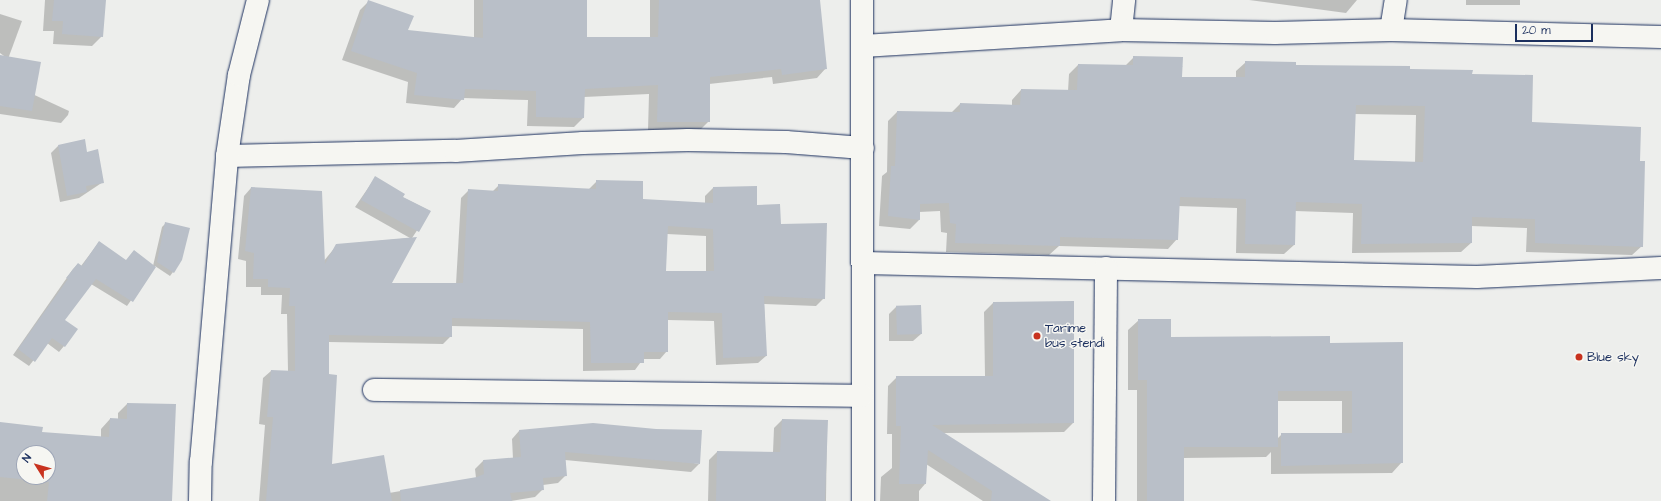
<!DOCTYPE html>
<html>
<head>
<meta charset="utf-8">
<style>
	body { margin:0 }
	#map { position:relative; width:1661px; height:501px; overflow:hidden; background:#edeeec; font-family:"Architects Daughter",sans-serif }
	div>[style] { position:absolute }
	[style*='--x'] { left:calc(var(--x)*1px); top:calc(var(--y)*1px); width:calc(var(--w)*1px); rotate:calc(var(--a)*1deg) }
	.shadow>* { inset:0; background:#0003; transform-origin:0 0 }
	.building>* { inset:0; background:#b9bfc8; transform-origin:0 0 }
	.roads { filter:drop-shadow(0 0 1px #1b2f5e) drop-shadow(0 0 1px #1b2f5e) }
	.minor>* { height:22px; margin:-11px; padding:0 11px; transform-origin:11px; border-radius:11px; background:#f6f6f2 }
	.dots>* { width:11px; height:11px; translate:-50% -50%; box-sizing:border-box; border:2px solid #f6f6f2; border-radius:50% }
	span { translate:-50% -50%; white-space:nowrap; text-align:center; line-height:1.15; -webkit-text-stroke:3px #f6f6f2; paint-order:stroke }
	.poi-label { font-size:13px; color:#1b2f5e }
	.left { translate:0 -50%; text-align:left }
	.north { position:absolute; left:16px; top:445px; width:40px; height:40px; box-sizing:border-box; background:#f6f6f2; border:1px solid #9ea6b7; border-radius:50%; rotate:307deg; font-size:11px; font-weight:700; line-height:16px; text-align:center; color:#1b2f5e }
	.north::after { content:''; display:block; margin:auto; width:14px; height:18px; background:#c8321e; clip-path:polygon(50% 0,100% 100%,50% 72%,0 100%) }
	.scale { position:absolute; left:1515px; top:24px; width:78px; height:18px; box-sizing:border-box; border:2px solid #1b2f5e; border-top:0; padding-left:5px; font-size:12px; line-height:14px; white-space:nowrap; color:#1b2f5e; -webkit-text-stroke:3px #f6f6f2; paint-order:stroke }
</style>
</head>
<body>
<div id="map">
	<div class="shadow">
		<i style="clip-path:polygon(45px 0,105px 0,102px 36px,92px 46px,53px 44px,54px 31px,43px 31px)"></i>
		<i style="clip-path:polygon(474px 0,586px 0,586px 38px,650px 38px,650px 0,819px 0,826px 68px,817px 78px,773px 84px,772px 77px,709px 84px,709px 121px,700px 130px,648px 130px,649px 94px,584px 97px,583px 118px,574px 127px,527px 126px,528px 100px,463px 98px,454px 108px,406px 103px,408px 82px,342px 60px,360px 10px,369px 1px,407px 31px,474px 38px)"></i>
		<i style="clip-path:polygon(1249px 0,1357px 0,1346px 13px)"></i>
		<i style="left:1466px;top:0;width:54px;height:5px"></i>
		<i style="clip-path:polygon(0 14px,22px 21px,8px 59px,0 53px)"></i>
		<i style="clip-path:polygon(evenodd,1134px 57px,1181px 78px,1236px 78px,1236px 71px,1246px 62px,1471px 75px,1531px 123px,1639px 162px,1642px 246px,1632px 255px,1526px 252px,1527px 228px,1471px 226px,1471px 243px,1461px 252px,1352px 253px,1353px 213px,1295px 211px,1294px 245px,1284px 254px,1236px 253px,1237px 208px,1178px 206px,1177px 239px,1168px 249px,1059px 246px,1049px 255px,946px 252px,947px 233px,941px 232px,940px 211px,919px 212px,919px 220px,910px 229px,879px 226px,882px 176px,887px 172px,888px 121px,897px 112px,951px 113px,960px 104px,1012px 105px,1012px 100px,1021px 90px,1068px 91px,1069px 74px,1078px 65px,1125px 66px,1134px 57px,1354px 114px,1416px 115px,1415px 163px,1353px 161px,1354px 114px)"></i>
		<i style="clip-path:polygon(0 79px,69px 111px,68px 115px,61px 123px,0 114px)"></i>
		<i style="clip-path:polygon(58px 146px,87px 153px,103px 182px,79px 198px,60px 202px,51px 153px)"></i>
		<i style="clip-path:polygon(evenodd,375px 178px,402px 197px,430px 211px,412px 238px,390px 284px,456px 284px,461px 198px,469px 190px,492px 192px,499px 185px,588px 190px,597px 181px,642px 200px,705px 204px,705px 196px,713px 188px,756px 206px,780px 225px,824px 298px,816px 306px,764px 304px,766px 356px,758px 363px,716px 365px,714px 321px,667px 320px,667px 351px,660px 359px,643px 359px,635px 370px,583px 371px,583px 329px,451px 326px,451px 336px,443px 344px,328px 342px,331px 465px,389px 493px,476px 478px,475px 469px,483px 461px,513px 459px,512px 439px,519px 431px,699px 464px,691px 472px,565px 460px,566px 475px,558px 483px,543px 485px,543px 489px,535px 497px,511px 501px,259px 501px,265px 425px,259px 424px,263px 378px,271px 371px,288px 372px,287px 314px,281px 314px,282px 295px,261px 295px,261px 287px,246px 287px,246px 261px,238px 259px,244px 196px,251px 188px,323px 262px,337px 245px,410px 238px,355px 207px,375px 178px,667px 234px,706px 236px,706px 272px,665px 272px,667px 234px)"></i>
		<i style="clip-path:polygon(166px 223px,173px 272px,170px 276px,155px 266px,127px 306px,91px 284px,64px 320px,64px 346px,59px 352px,47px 343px,29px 366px,13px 355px,73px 269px,78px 264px,81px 266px,99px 242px,125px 261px,153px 266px,162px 227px)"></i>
		<i style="clip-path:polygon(993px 303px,1073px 423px,1064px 432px,943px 433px,1042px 501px,983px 501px,926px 464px,925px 484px,919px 491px,919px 501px,880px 501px,881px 477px,892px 468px,892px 434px,887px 434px,888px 386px,897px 377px,985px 377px,984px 312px)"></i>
		<i style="clip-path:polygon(920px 306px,921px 334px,913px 341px,889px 341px,889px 314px,896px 307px)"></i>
		<i style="clip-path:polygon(evenodd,1139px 320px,1170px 338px,1329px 344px,1402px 462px,1392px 473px,1271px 474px,1271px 452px,1266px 457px,1183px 458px,1183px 501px,1137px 501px,1137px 390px,1128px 390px,1128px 330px,1139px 320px,1277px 401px,1342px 401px,1342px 434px,1282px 434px,1277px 439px,1277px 401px)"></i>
		<i style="clip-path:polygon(evenodd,127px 404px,171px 501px,0 501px,0 423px,41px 433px,101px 437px,101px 429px,110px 419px,118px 420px,118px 413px,127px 404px,24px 453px,48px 453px,48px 477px,24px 477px,24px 453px)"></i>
		<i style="clip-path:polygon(782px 420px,827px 421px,826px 501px,708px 501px,709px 460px,717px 452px,773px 452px,774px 428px)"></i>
	</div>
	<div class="building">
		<i style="clip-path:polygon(54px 0,106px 0,103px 37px,62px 34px,63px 21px,52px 21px)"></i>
		<i style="clip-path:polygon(368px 0,414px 16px,408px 30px,483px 38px,483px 0,587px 0,587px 37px,658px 37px,659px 0,820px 0,827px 69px,782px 75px,781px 69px,710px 77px,710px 122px,657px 122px,658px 85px,585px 89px,584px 118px,536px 117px,536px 91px,465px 89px,464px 100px,414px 95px,417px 73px,351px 51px)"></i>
		<i style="clip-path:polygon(0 55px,41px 62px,32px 111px,0 106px)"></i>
		<i style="clip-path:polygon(evenodd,1133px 56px,1183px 57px,1182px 77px,1245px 77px,1245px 61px,1296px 62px,1296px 65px,1410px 66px,1410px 69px,1473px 70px,1472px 74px,1533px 75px,1532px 122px,1641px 127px,1640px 161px,1645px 161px,1643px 247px,1535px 243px,1535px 219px,1472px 217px,1472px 243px,1361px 244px,1362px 204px,1296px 202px,1295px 245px,1245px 244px,1246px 199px,1180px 197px,1178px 240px,1060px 237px,1060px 246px,955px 243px,956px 224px,950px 223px,949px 203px,920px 204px,920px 220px,888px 216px,891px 166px,895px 166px,897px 111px,960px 112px,960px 103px,1020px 105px,1021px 89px,1077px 90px,1078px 64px,1133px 65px,1133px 56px,1356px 105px,1425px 106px,1423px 162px,1354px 160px,1356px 105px)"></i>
		<i style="clip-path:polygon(85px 139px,87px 152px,98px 149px,104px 183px,86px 186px,87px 192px,67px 196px,58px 145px)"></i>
		<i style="clip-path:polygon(375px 176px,405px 194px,403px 197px,431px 211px,419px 232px,361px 200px)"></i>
		<i style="clip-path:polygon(evenodd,596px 180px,643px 181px,643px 199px,713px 203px,713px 187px,757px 186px,757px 205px,780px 204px,781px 224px,827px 223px,825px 299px,764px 296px,767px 356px,723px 358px,722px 313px,668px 312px,668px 352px,644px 352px,644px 363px,591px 363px,590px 322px,452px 318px,452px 337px,329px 335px,329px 374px,337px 375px,332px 464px,384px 455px,392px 501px,266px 501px,273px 417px,267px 417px,271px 370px,295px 371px,295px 306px,289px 306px,290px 288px,268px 287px,268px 279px,253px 279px,254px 253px,245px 251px,251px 187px,322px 191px,325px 264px,336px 244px,417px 237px,392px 283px,463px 283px,468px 189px,498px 191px,498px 184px,596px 189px,596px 180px,668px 226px,713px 229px,714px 271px,666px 271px,668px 226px)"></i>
		<i style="clip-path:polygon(165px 222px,190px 228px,182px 260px,174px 273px,157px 262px)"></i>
		<i style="clip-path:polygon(99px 241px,126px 260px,134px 250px,156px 267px,133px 302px,96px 279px,65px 320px,78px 329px,65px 347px,52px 338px,35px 362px,18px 349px,68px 279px,66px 278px,78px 263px,82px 266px)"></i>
		<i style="clip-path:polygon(1074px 301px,1074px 423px,932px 425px,1051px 501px,991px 501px,992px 491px,928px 450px,926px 484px,899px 484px,901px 426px,896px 426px,896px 376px,993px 376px,993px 302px)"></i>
		<i style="left:921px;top:305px;width:29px;height:25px;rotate:88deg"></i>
		<i style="clip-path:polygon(1138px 319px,1171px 319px,1171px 337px,1330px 336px,1330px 343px,1403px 342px,1403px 463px,1281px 466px,1281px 433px,1352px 433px,1352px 391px,1278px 391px,1278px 447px,1184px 447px,1184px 501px,1147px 501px,1147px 380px,1138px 380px)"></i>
		<i style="clip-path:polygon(evenodd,127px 403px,176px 404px,172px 501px,47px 501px,49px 482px,0 477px,0 422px,43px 427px,42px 432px,109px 437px,110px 418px,127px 419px,127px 403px,24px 453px,48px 453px,48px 477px,24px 477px,24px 453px)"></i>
		<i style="clip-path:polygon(782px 419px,828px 420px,825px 501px,716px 501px,717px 451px,780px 452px)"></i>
		<i style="clip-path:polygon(593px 423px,656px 429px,702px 430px,700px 464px,565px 452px,567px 476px,543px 478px,544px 490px,510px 493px,512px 501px,401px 501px,400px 490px,477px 477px,484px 474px,483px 460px,521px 457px,519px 430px)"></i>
	</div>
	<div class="roads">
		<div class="minor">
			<i style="--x:862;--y:0;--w:501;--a:89.89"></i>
			<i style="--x:1121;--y:30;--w:30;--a:-84"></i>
			<i style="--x:1391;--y:30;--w:30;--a:-81"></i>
			<i style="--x:863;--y:46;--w:258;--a:-3.5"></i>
			<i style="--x:1121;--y:30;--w:154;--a:1.1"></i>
			<i style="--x:1275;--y:33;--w:116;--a:-1.5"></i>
			<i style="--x:1391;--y:30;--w:270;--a:1.5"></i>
			<i style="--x:227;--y:156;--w:228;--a:-1.3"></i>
			<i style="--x:455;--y:151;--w:128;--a:-3.6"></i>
			<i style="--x:583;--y:143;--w:105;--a:-1.6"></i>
			<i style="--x:688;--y:140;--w:98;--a:1.2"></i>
			<i style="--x:786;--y:142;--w:77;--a:4.5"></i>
			<i style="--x:864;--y:263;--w:613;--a:1.31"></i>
			<i style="--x:1477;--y:277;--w:184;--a:-2.8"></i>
			<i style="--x:374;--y:390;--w:488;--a:0.7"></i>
			<i style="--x:200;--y:501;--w:39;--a:-89"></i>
			<i style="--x:201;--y:462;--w:307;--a:-85.1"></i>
			<i style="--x:227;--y:156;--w:82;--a:-81.6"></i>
			<i style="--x:239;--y:75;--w:77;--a:-75.8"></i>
			<i style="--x:1104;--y:501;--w:233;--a:-89.5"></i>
		</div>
	</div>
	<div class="dots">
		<i style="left:1037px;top:336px;background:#c8321e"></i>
		<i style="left:1579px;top:357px;background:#c8321e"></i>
	</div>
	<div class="poi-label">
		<span class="left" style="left:1045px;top:336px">Tarime<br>bus stendi</span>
		<span class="left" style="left:1587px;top:357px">Blue sky</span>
	</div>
	<div class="north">N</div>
	<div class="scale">20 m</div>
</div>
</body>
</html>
